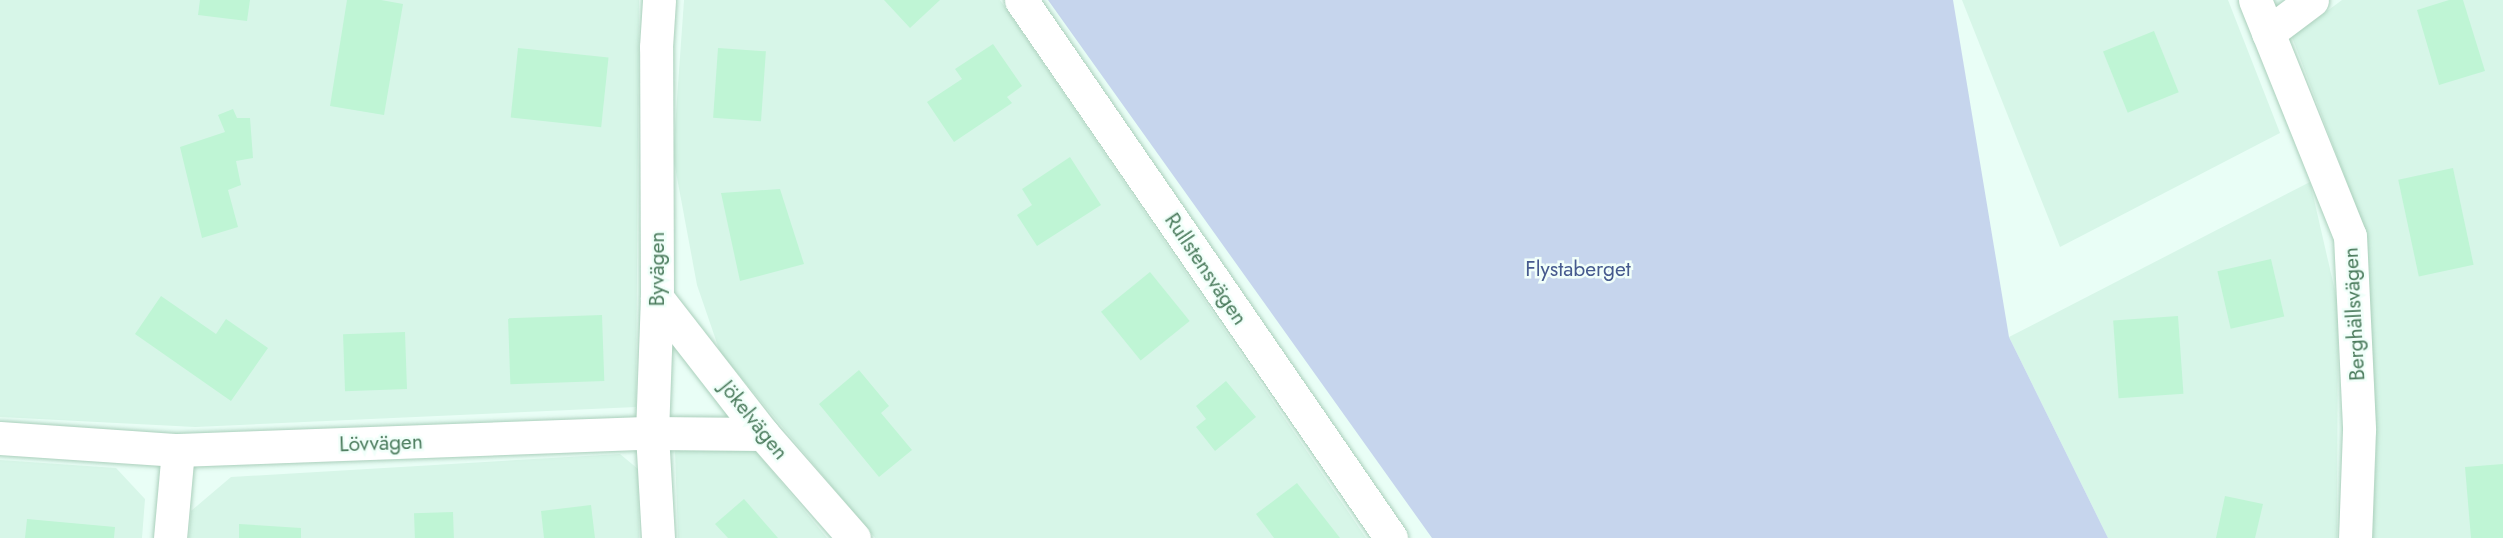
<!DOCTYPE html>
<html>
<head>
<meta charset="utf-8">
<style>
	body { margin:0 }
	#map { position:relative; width:2503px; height:538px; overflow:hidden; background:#e9fef6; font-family:Jost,sans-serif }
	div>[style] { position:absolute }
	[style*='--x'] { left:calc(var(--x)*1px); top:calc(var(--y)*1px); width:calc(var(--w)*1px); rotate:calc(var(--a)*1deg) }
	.residential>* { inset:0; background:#d7f6e8 }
	.green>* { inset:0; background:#c6d5ed }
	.building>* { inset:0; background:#bff5d5; transform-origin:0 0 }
	.roads { filter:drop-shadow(0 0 2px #aacfbb) drop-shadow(0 0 2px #aacfbb) }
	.minor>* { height:33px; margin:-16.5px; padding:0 16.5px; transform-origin:16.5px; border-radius:16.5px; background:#fff }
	span { translate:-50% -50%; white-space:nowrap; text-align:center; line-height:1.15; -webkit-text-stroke:5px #f1fffa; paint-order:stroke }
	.street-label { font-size:21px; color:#4a7b5c }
	.park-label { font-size:21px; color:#465a8e }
</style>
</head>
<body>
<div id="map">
	<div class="residential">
		<i style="clip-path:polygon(0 0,639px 0,636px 407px,195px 427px,0 417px)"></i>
		<i style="clip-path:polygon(684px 0,1000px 0,1366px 538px,875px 538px,720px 352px,697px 285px,673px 156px)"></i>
		<i style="clip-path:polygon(1962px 0,2228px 0,2280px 133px,2060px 247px)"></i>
		<i style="clip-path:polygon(2342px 0,2503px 0,2503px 538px,2372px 538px,2376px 454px,2367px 235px,2292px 37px)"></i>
		<i style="clip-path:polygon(2310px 182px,2338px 304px,2337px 538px,2108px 538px,2009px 337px)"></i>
		<i style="clip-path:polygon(754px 449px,827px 538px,678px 538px,675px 450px)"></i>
		<i style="clip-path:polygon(620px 454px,638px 469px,639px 538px,189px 538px,191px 511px,231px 477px)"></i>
		<i style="clip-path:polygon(0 460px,116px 468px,145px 499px,142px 538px,0 538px)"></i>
	</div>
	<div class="green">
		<i style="clip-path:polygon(1048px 0,1953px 0,2009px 337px,2108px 538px,1432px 538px)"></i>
	</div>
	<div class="building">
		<i style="clip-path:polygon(200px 0,250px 0,247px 21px,198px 15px)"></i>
		<i style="clip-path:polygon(347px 0,381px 0,403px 4px,384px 115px,330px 106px)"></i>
		<i style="clip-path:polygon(884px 0,940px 0,910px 28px)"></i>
		<i style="clip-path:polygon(2449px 0,2463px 0,2485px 71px,2439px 85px,2417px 10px)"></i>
		<i style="left:2154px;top:31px;width:66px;height:55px;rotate:68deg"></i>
		<i style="clip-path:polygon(993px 44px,1022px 86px,1007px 97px,1012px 103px,954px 142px,927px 102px,962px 79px,955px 69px)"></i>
		<i style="left:518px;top:48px;width:91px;height:70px;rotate:6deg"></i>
		<i style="left:718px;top:48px;width:48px;height:70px;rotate:4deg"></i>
		<i style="clip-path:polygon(233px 109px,237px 118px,250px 118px,253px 158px,236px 161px,241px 185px,228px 190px,238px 227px,202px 238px,180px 147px,225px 132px,218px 115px)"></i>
		<i style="clip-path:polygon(1070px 157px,1101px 205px,1037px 246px,1017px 215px,1032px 205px,1022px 189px)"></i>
		<i style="left:2453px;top:168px;width:99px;height:56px;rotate:78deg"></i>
		<i style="clip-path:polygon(780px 189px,804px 264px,740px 281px,721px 193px)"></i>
		<i style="left:2271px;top:259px;width:59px;height:55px;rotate:77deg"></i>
		<i style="left:1150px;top:272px;width:63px;height:63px;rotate:51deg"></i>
		<i style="clip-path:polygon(161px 296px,216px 334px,226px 319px,268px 348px,231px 401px,135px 334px)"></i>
		<i style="left:602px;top:315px;width:66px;height:94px;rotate:88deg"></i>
		<i style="left:2178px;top:316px;width:78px;height:65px;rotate:86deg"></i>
		<i style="left:405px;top:332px;width:57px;height:62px;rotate:88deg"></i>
		<i style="clip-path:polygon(859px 370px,889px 406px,881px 413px,912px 450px,879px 477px,819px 404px)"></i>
		<i style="clip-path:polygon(1226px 381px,1256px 417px,1215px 451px,1196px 427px,1206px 419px,1196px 406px)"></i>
		<i style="clip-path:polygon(2503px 464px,2503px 538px,2471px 538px,2465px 467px)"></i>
		<i style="clip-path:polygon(1297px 483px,1340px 538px,1274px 538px,1256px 514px)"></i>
		<i style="clip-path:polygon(2225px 496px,2263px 504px,2255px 538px,2216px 538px)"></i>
		<i style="clip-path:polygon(744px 499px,778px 538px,728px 538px,715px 524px)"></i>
		<i style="clip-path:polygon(591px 505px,595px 538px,544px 538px,541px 511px)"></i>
		<i style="left:453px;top:512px;width:26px;height:39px;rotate:88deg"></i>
		<i style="clip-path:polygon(27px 519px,115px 527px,114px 538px,25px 538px)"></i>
		<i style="clip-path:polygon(239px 524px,301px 528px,301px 538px,239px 538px)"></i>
	</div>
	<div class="roads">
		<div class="minor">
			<i style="--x:1021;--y:0;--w:653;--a:55.48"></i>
			<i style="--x:2255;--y:0;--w:254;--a:68.1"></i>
			<i style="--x:2350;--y:236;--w:194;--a:87.3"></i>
			<i style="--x:2359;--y:430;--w:108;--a:92.1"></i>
			<i style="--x:2268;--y:33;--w:55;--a:-36.9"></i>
			<i style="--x:657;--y:298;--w:172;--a:52.1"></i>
			<i style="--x:763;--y:434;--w:138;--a:48.8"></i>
			<i style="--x:0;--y:438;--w:178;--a:3.9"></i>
			<i style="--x:178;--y:450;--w:474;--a:-2.1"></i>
			<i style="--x:652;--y:433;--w:111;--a:0.5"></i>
			<i style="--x:170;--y:538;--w:88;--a:-84.8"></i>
			<i style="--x:658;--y:538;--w:105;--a:-93.3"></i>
			<i style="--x:652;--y:433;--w:135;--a:-87.9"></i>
			<i style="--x:657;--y:298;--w:251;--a:-90.2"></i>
			<i style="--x:656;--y:47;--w:47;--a:-86.3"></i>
		</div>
	</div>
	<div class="street-label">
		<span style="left:657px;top:269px;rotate:-90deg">Byvägen</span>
		<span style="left:1206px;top:269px;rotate:56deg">Rullstensvägen</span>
		<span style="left:2354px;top:314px;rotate:-93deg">Berghällsvägen</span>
		<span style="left:754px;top:420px;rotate:51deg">Jökelvägen</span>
		<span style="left:381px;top:443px;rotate:-2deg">Lövvägen</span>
	</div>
	<div class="park-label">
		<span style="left:1578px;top:269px">Flystaberget</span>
	</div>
</div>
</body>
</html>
